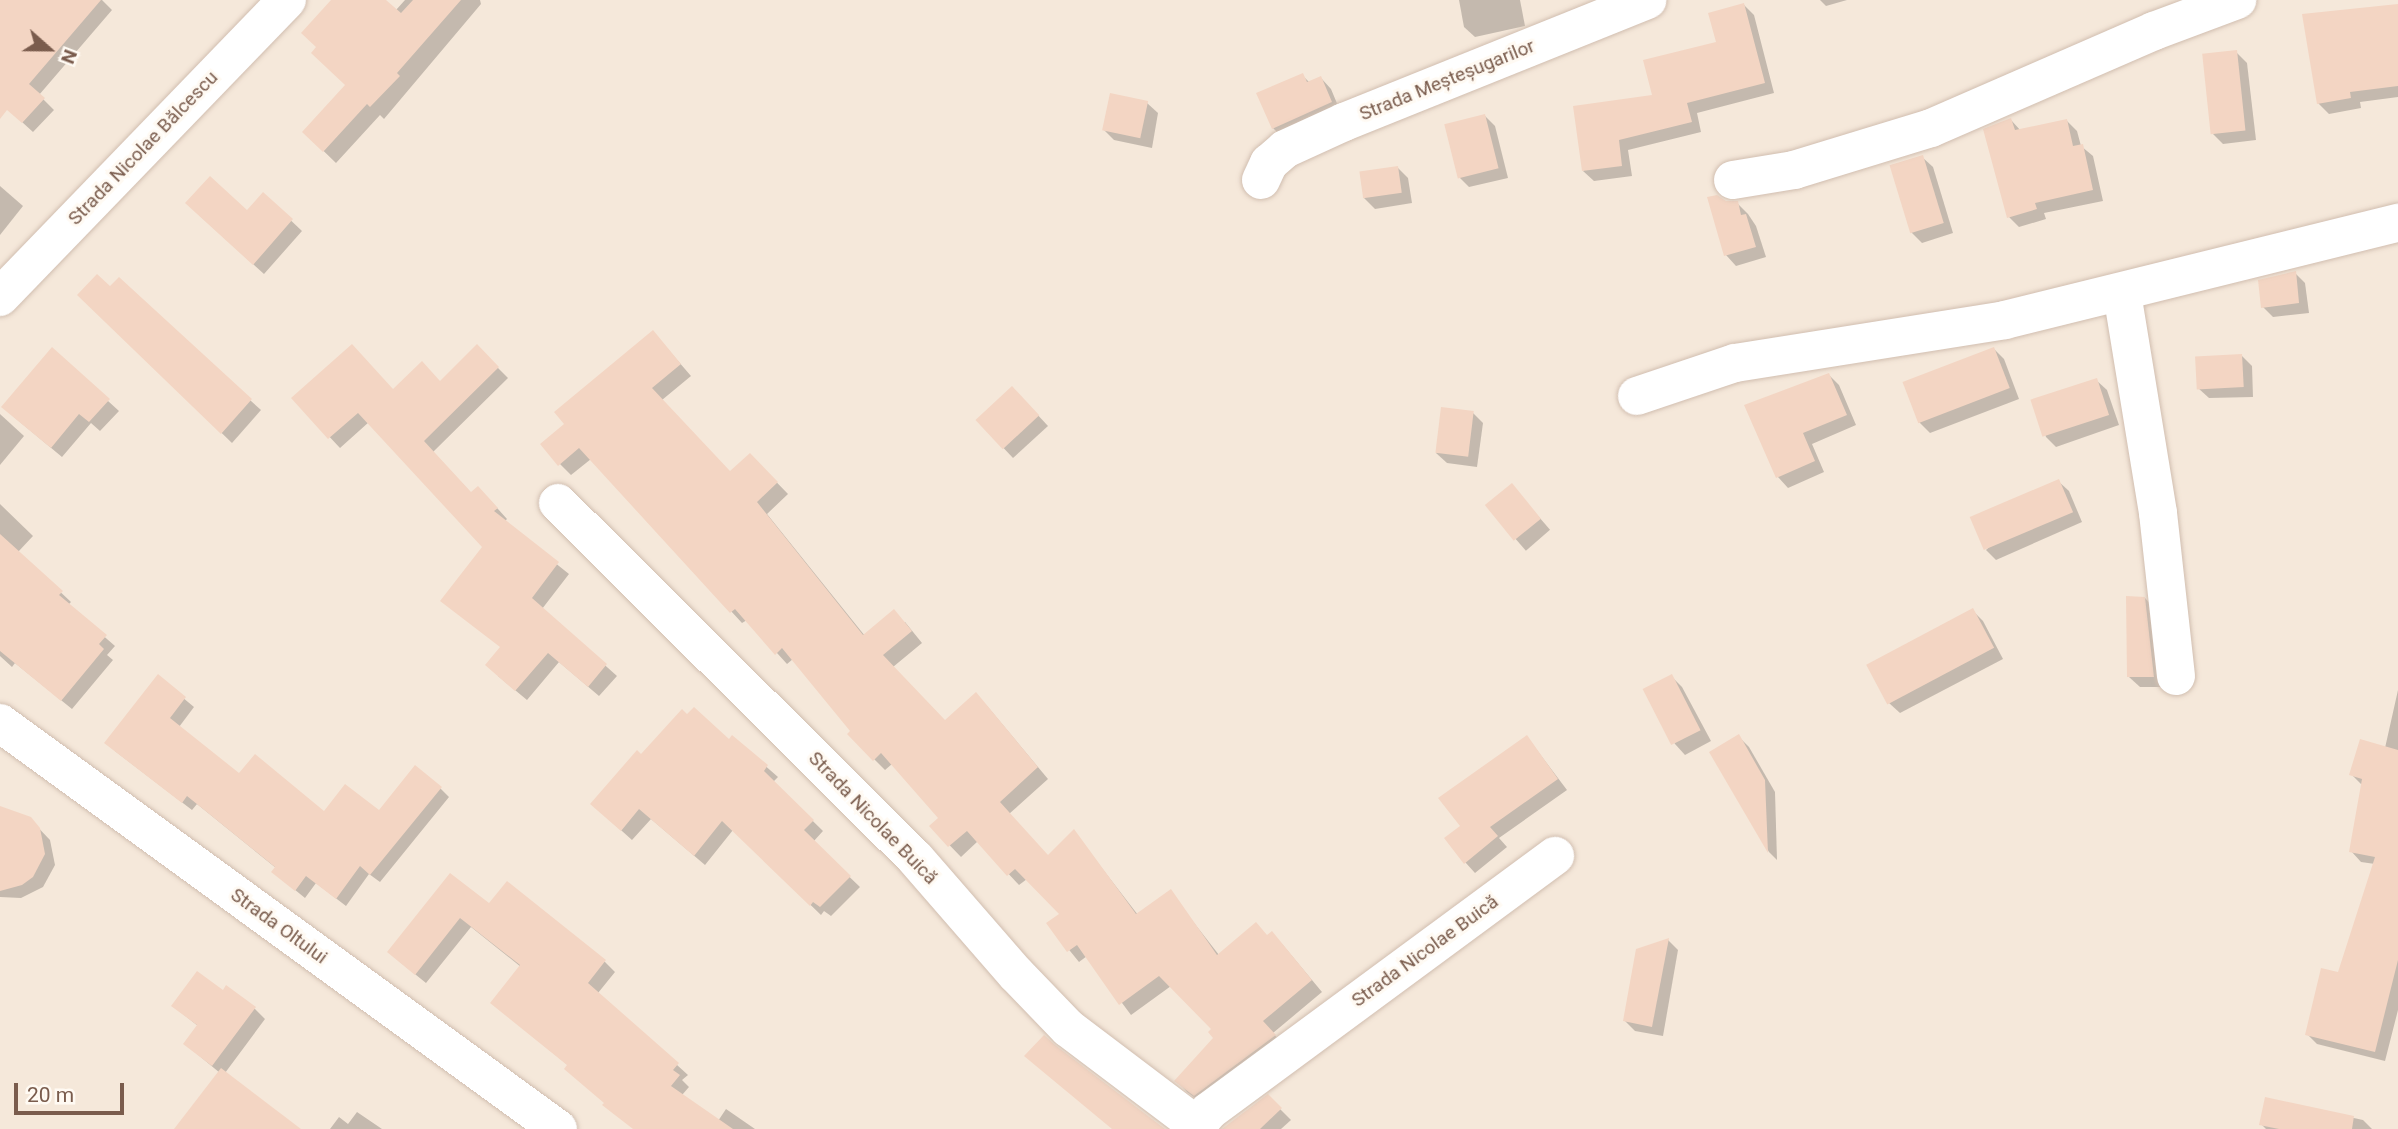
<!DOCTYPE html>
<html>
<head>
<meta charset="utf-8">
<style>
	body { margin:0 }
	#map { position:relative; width:2398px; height:1129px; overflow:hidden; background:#fdf6ec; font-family:Roboto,sans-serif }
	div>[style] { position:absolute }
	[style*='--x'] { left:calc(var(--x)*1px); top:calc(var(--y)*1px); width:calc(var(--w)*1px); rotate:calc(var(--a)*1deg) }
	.residential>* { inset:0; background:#f5e8da; transform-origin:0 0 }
	.shadow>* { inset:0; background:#0003; transform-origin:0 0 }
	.building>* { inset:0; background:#f3d5c3; transform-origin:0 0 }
	.roads { filter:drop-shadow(0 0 2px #d1beb0) drop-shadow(0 0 2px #d1beb0) }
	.minor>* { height:38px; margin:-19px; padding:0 19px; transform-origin:19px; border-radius:19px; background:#fff }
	span { translate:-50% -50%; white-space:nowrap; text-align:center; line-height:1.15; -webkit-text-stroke:6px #fffaf3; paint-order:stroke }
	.street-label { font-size:19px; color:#7a5c4d }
	.north { position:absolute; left:14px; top:14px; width:70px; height:70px; -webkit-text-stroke:5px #fffaf3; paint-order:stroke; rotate:111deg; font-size:19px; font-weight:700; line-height:28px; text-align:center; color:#7a5c4d }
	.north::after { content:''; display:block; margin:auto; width:24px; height:32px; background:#7a5c4d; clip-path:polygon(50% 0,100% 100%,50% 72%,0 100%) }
	.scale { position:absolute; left:14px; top:1083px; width:110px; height:32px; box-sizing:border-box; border:4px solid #7a5c4d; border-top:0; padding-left:9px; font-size:21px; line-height:24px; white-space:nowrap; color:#7a5c4d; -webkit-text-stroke:5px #fffaf3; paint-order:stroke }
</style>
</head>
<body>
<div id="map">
	<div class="residential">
		<i style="left:0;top:0;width:2398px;height:1129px"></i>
	</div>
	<div class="shadow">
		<i style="clip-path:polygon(5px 0,102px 0,112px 10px,39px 95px,54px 110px,33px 132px,0 102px,0 6px)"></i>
		<i style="clip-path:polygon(333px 0,382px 0,396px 10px,405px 0,480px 0,481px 4px,384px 119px,380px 115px,336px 163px,304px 132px,347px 86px,318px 47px)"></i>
		<i style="clip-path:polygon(1459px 0,1520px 0,1525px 26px,1475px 37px,1464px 27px)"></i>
		<i style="clip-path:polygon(1820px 0,1847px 0,1826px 6px)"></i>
		<i style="clip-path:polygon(1744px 5px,1754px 15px,1774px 93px,1697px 113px,1701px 132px,1628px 150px,1632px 176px,1594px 181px,1583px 171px,1718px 43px)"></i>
		<i style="clip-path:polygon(2398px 6px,2398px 97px,2360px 102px,2361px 108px,2329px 114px,2318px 103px,2304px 16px)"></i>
		<i style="clip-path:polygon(2236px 52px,2247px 63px,2256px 140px,2223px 144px,2213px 134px)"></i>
		<i style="clip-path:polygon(1302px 75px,1310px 83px,1321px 78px,1331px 89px,1341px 113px,1283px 138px,1273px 128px)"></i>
		<i style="clip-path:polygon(1147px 103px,1158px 113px,1152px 148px,1114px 140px,1104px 130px)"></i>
		<i style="clip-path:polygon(1485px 116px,1495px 126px,1508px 178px,1469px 187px,1459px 177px)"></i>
		<i style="clip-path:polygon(2011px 120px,2021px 131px,2067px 121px,2077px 131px,2081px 146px,2093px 156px,2103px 201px,2044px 213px,2046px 219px,2019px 227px,2009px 217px)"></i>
		<i style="clip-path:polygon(1922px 157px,1933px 167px,1953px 233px,1922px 243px,1911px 232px)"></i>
		<i style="clip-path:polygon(1398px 168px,1408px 178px,1412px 203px,1375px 209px,1364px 198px)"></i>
		<i style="clip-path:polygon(0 186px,23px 206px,0 235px)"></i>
		<i style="clip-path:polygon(263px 194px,302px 231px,264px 274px,198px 214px,247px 212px)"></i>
		<i style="clip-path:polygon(1725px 202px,1737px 203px,1748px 214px,1756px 226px,1766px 257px,1736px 266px,1726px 255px)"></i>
		<i style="clip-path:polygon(2295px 273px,2305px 283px,2309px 313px,2273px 317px,2263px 307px)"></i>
		<i style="clip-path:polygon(79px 295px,250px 400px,261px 410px,232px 443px)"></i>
		<i style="clip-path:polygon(653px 332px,691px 376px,662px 400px,730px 473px,750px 455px,788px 494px,767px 514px,865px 636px,905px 622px,922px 643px,893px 667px,946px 722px,987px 706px,1048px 779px,1009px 814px,1048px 857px,1074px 832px,1138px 915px,1170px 892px,1219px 955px,1268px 936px,1282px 944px,1322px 992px,1273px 1033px,1285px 1047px,1206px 1106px,1187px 1092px,1177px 1081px,1215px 1037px,1214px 1029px,1171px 986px,1131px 1015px,1087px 956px,1079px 962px,1048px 924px,1061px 914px,1027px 879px,1019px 885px,978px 841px,961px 857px,932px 827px,941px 818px,892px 764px,885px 770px,849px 734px,852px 731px,793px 659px,787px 664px,747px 620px,742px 623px,591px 459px,571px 475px,560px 464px,567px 424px)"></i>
		<i style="clip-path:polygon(477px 347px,508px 378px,433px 452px,472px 494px,489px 499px,507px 519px,504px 522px,569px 574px,542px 609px,617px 676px,599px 696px,559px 662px,527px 700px,498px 676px,502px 648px,484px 546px,369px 422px,340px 448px,294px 399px,394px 391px,440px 383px)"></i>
		<i style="clip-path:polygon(1994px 349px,2004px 359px,2019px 399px,1930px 433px,1919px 422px)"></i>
		<i style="clip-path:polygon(2242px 356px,2252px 366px,2253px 397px,2209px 398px,2198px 388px)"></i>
		<i style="clip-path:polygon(1829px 375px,1839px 385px,1856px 425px,1812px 444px,1824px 472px,1788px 488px,1778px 477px,1746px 406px)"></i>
		<i style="clip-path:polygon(2096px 380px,2107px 390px,2119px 425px,2056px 447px,2046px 437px,2034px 402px)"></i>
		<i style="clip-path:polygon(1022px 398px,1048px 426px,1013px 458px,977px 420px)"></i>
		<i style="clip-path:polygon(108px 401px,119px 411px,100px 431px,91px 423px,62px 457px,14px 417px)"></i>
		<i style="clip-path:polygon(1473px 413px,1483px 423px,1477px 467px,1447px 463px,1436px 453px)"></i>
		<i style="clip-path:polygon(0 414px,24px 436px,0 465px)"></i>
		<i style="clip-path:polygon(2058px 481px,2069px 491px,2082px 522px,1996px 560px,1986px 550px)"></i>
		<i style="left:1512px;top:486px;width:58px;height:32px;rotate:49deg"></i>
		<i style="clip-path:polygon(0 504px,33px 536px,18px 552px,71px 602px,68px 605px,115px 646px,107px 655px,113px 660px,72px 709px,15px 663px,12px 667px,0 656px)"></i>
		<i style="clip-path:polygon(2145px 598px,2155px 609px,2164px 687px,2140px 687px,2129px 677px)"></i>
		<i style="clip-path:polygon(1972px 610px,1983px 621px,2003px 659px,1900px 713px,1889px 703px)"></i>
		<i style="clip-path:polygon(1671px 676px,1682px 687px,1711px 741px,1685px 755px,1675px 744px,1646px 690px)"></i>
		<i style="clip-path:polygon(158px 677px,194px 707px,179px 727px,239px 776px,325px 814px,379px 813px,440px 788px,449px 797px,380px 882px,369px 874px,346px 906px,316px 883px,305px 898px,273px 872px,276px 868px,197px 804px,192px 810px,115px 751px)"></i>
		<i style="clip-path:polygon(2398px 690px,2398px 1010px,2385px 1061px,2317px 1044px,2307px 1034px,2339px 974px,2375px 864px,2361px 862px,2351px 851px,2363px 786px,2351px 774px,2385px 748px)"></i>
		<i style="clip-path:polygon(732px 737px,778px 777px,773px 782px,823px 831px,813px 842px,860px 887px,831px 916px,824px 911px,821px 915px,733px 830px,705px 865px,651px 819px,632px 840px,603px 814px,641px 756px,729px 742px)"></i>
		<i style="clip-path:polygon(1527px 737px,1567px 790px,1499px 838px,1507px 847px,1475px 873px,1465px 862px,1462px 826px)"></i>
		<i style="clip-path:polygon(1739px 737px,1749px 747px,1775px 792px,1777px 860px,1769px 852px,1712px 753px)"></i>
		<i style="clip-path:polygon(0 811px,30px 819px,50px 840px,55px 865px,43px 887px,21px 898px,0 897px)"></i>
		<i style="clip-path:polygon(450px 875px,489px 906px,507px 883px,605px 962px,615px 972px,598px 993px,688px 1075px,682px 1080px,689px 1087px,682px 1095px,718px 1121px,726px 1109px,755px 1129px,634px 1129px,569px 1066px,492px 1003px,521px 967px,471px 927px,426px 983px,400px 962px,390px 952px)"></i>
		<i style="clip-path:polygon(1668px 940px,1678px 950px,1663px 1036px,1635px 1031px,1624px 1020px)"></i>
		<i style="clip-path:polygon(223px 992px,255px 1009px,265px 1019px,225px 1073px,298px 1129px,176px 1129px,220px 1073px,185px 1044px,198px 1026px,173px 1006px)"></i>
		<i style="clip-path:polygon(1268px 1097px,1291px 1120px,1281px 1129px,1228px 1129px)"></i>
		<i style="clip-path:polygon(2267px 1099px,2363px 1120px,2372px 1129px,2266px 1129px,2261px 1124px)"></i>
		<i style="clip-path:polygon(357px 1112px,382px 1129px,330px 1129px,339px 1117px,348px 1124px)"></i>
	</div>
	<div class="building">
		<i style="clip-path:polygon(0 0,101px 0,29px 84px,45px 98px,22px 123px,7px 110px,0 119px)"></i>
		<i style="clip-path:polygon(331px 0,386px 0,401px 13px,413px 0,461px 0,397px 73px,400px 76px,370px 107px,367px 104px,323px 152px,302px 132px,345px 85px,311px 53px,316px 47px,301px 33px)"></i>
		<i style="clip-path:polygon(1744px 3px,1765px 83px,1687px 103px,1692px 122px,1619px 140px,1622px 166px,1582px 171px,1573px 106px,1652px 95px,1643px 60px,1716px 42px,1708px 13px)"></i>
		<i style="clip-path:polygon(2398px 4px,2398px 86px,2350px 92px,2351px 98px,2317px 104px,2302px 14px)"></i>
		<i style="left:2237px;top:50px;width:81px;height:35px;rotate:84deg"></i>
		<i style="clip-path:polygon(1303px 73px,1307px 82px,1321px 76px,1332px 102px,1272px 129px,1256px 93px)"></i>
		<i style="left:1110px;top:93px;width:39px;height:38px;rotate:12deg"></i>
		<i style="left:1485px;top:114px;width:56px;height:42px;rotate:76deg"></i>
		<i style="clip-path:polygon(2011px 118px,2015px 130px,2067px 119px,2073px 146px,2083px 144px,2093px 190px,2035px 203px,2037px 209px,2007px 218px,1983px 129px)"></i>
		<i style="left:1923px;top:155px;width:71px;height:35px;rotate:73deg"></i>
		<i style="left:1398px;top:166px;width:27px;height:39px;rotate:82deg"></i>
		<i style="clip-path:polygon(210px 176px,247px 210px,263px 192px,293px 219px,253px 265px,185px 203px)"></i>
		<i style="clip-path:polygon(1717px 195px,1726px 201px,1738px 201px,1741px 215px,1746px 214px,1756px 247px,1724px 256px,1707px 197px)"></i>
		<i style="clip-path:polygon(2296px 271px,2299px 303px,2261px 308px,2258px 280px)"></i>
		<i style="clip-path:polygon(97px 274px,110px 286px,119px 277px,252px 399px,221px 434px,77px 295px)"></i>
		<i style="clip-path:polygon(653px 330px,681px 364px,652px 388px,730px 471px,750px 453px,778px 482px,757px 502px,863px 635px,894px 609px,912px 631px,883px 655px,945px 720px,976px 692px,1038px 767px,1000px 802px,1048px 855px,1074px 829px,1136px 914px,1171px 889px,1217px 955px,1256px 922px,1267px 935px,1272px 931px,1312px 980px,1263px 1021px,1276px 1035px,1194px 1096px,1174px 1081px,1213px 1038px,1208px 1032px,1211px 1029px,1159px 976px,1119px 1005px,1077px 945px,1067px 952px,1046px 923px,1059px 914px,1015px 869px,1007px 876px,967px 831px,948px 847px,929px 826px,938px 818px,881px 753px,873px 761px,847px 734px,850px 731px,782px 648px,775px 655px,735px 609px,730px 613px,579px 448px,558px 466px,540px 444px,564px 424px,554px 412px)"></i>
		<i style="clip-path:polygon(352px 344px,393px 389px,422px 361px,440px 381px,477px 344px,499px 367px,424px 441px,471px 492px,478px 486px,498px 508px,494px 511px,559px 562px,532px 598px,607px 664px,588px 687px,548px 653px,515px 691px,485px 665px,500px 647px,440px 601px,482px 547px,358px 413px,328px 439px,291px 398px)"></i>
		<i style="clip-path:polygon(52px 347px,110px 399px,89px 422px,79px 414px,51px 448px,1px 407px)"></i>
		<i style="left:1994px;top:347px;width:44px;height:98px;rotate:69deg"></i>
		<i style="left:2242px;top:354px;width:33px;height:47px;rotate:87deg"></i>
		<i style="clip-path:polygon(1829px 373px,1847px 415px,1803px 433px,1815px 461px,1776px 478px,1744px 405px)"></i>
		<i style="left:2097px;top:378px;width:39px;height:70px;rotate:72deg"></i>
		<i style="left:1012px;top:386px;width:40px;height:50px;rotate:47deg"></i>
		<i style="left:1441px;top:407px;width:33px;height:46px;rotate:7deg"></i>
		<i style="left:2059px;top:479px;width:36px;height:97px;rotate:67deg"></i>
		<i style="left:1512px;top:483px;width:46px;height:35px;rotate:51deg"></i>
		<i style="clip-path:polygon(0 534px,63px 591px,59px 595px,107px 635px,99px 644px,104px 649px,61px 701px,0 651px)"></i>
		<i style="clip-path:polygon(2126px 596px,2145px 597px,2154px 677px,2127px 677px)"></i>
		<i style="left:1973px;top:608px;width:45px;height:121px;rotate:62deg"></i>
		<i style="clip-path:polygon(158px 674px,186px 697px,170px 718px,239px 773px,255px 754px,324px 811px,345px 784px,379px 810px,415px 765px,442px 787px,370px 875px,360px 866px,336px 899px,306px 876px,295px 891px,271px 872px,275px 867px,187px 796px,182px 803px,104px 743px)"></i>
		<i style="left:1672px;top:674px;width:63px;height:33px;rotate:63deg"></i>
		<i style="clip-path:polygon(694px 707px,729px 739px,732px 735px,768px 765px,764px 771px,814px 820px,804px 830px,851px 876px,820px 907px,813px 902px,810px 906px,722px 821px,694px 856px,639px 809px,621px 831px,590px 804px,637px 750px,641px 754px,682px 709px,687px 714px)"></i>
		<i style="clip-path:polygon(1739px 734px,1765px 780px,1768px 853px,1709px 752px)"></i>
		<i style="clip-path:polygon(1527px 735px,1558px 779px,1490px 827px,1498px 836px,1464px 864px,1444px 838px,1460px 826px,1438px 798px)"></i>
		<i style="clip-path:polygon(2360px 739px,2398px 750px,2398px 960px,2375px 1052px,2305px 1035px,2321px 968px,2338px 972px,2375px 857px,2349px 852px,2362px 779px,2349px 775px)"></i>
		<i style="clip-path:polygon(0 806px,31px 817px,40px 828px,45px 854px,33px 877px,22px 885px,0 891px)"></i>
		<i style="clip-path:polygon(450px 873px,489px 903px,507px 881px,606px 960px,588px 983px,679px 1063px,673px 1070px,680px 1075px,671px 1086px,733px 1129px,633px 1129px,602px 1105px,604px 1103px,564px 1069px,567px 1065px,490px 1003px,520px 965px,460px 918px,415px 975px,387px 952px)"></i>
		<i style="clip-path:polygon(1669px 938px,1652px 1027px,1623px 1021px,1636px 949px)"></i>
		<i style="clip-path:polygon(197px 971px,223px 990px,226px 985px,256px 1007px,212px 1066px,183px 1044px,197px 1025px,171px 1006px)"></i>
		<i style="clip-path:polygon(1044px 1035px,1055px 1045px,1165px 1129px,1112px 1129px,1024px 1056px)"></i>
		<i style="clip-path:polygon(221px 1068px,301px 1129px,174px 1129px)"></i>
		<i style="clip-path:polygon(1268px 1094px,1282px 1108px,1260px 1129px,1222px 1129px)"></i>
		<i style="clip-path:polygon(2265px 1097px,2354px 1116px,2352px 1129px,2279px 1129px,2259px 1125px)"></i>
	</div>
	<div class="roads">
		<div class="minor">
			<i style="--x:1261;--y:180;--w:19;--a:-65"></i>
			<i style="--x:1269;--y:163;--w:21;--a:-41"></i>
			<i style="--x:1285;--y:149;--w:65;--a:-24.6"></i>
			<i style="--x:1344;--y:122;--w:327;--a:-21.9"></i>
			<i style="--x:1733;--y:180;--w:62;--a:-9.3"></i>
			<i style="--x:1794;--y:170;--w:143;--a:-17"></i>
			<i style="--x:1931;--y:128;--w:243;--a:-23.5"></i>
			<i style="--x:2154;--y:31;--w:89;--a:-20.5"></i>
			<i style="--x:2122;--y:293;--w:223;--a:80.7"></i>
			<i style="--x:2158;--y:513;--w:164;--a:83.7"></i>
			<i style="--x:0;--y:297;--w:413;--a:-46"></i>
			<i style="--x:1637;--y:396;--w:103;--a:-18.6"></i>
			<i style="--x:1735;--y:363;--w:273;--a:-9"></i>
			<i style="--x:2005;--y:320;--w:405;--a:-13.9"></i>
			<i style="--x:558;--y:503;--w:503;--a:44.84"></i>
			<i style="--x:915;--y:858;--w:154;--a:49"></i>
			<i style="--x:1016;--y:974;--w:75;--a:46.1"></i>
			<i style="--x:1068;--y:1028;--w:159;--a:37.1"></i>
			<i style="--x:0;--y:723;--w:690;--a:36.04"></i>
			<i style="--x:1194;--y:1129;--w:23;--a:-50"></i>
			<i style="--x:1209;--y:1111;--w:430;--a:-36.4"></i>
		</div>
	</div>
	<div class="street-label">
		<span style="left:1447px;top:80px;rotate:-22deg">Strada Meșteșugarilor</span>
		<span style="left:143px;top:148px;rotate:-46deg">Strada Nicolae Bălcescu</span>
		<span style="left:873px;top:818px;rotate:46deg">Strada Nicolae Buică</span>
		<span style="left:279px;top:926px;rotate:36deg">Strada Oltului</span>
		<span style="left:1425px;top:951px;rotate:-36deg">Strada Nicolae Buică</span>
	</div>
	<div class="north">N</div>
	<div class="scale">20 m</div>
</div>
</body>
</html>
